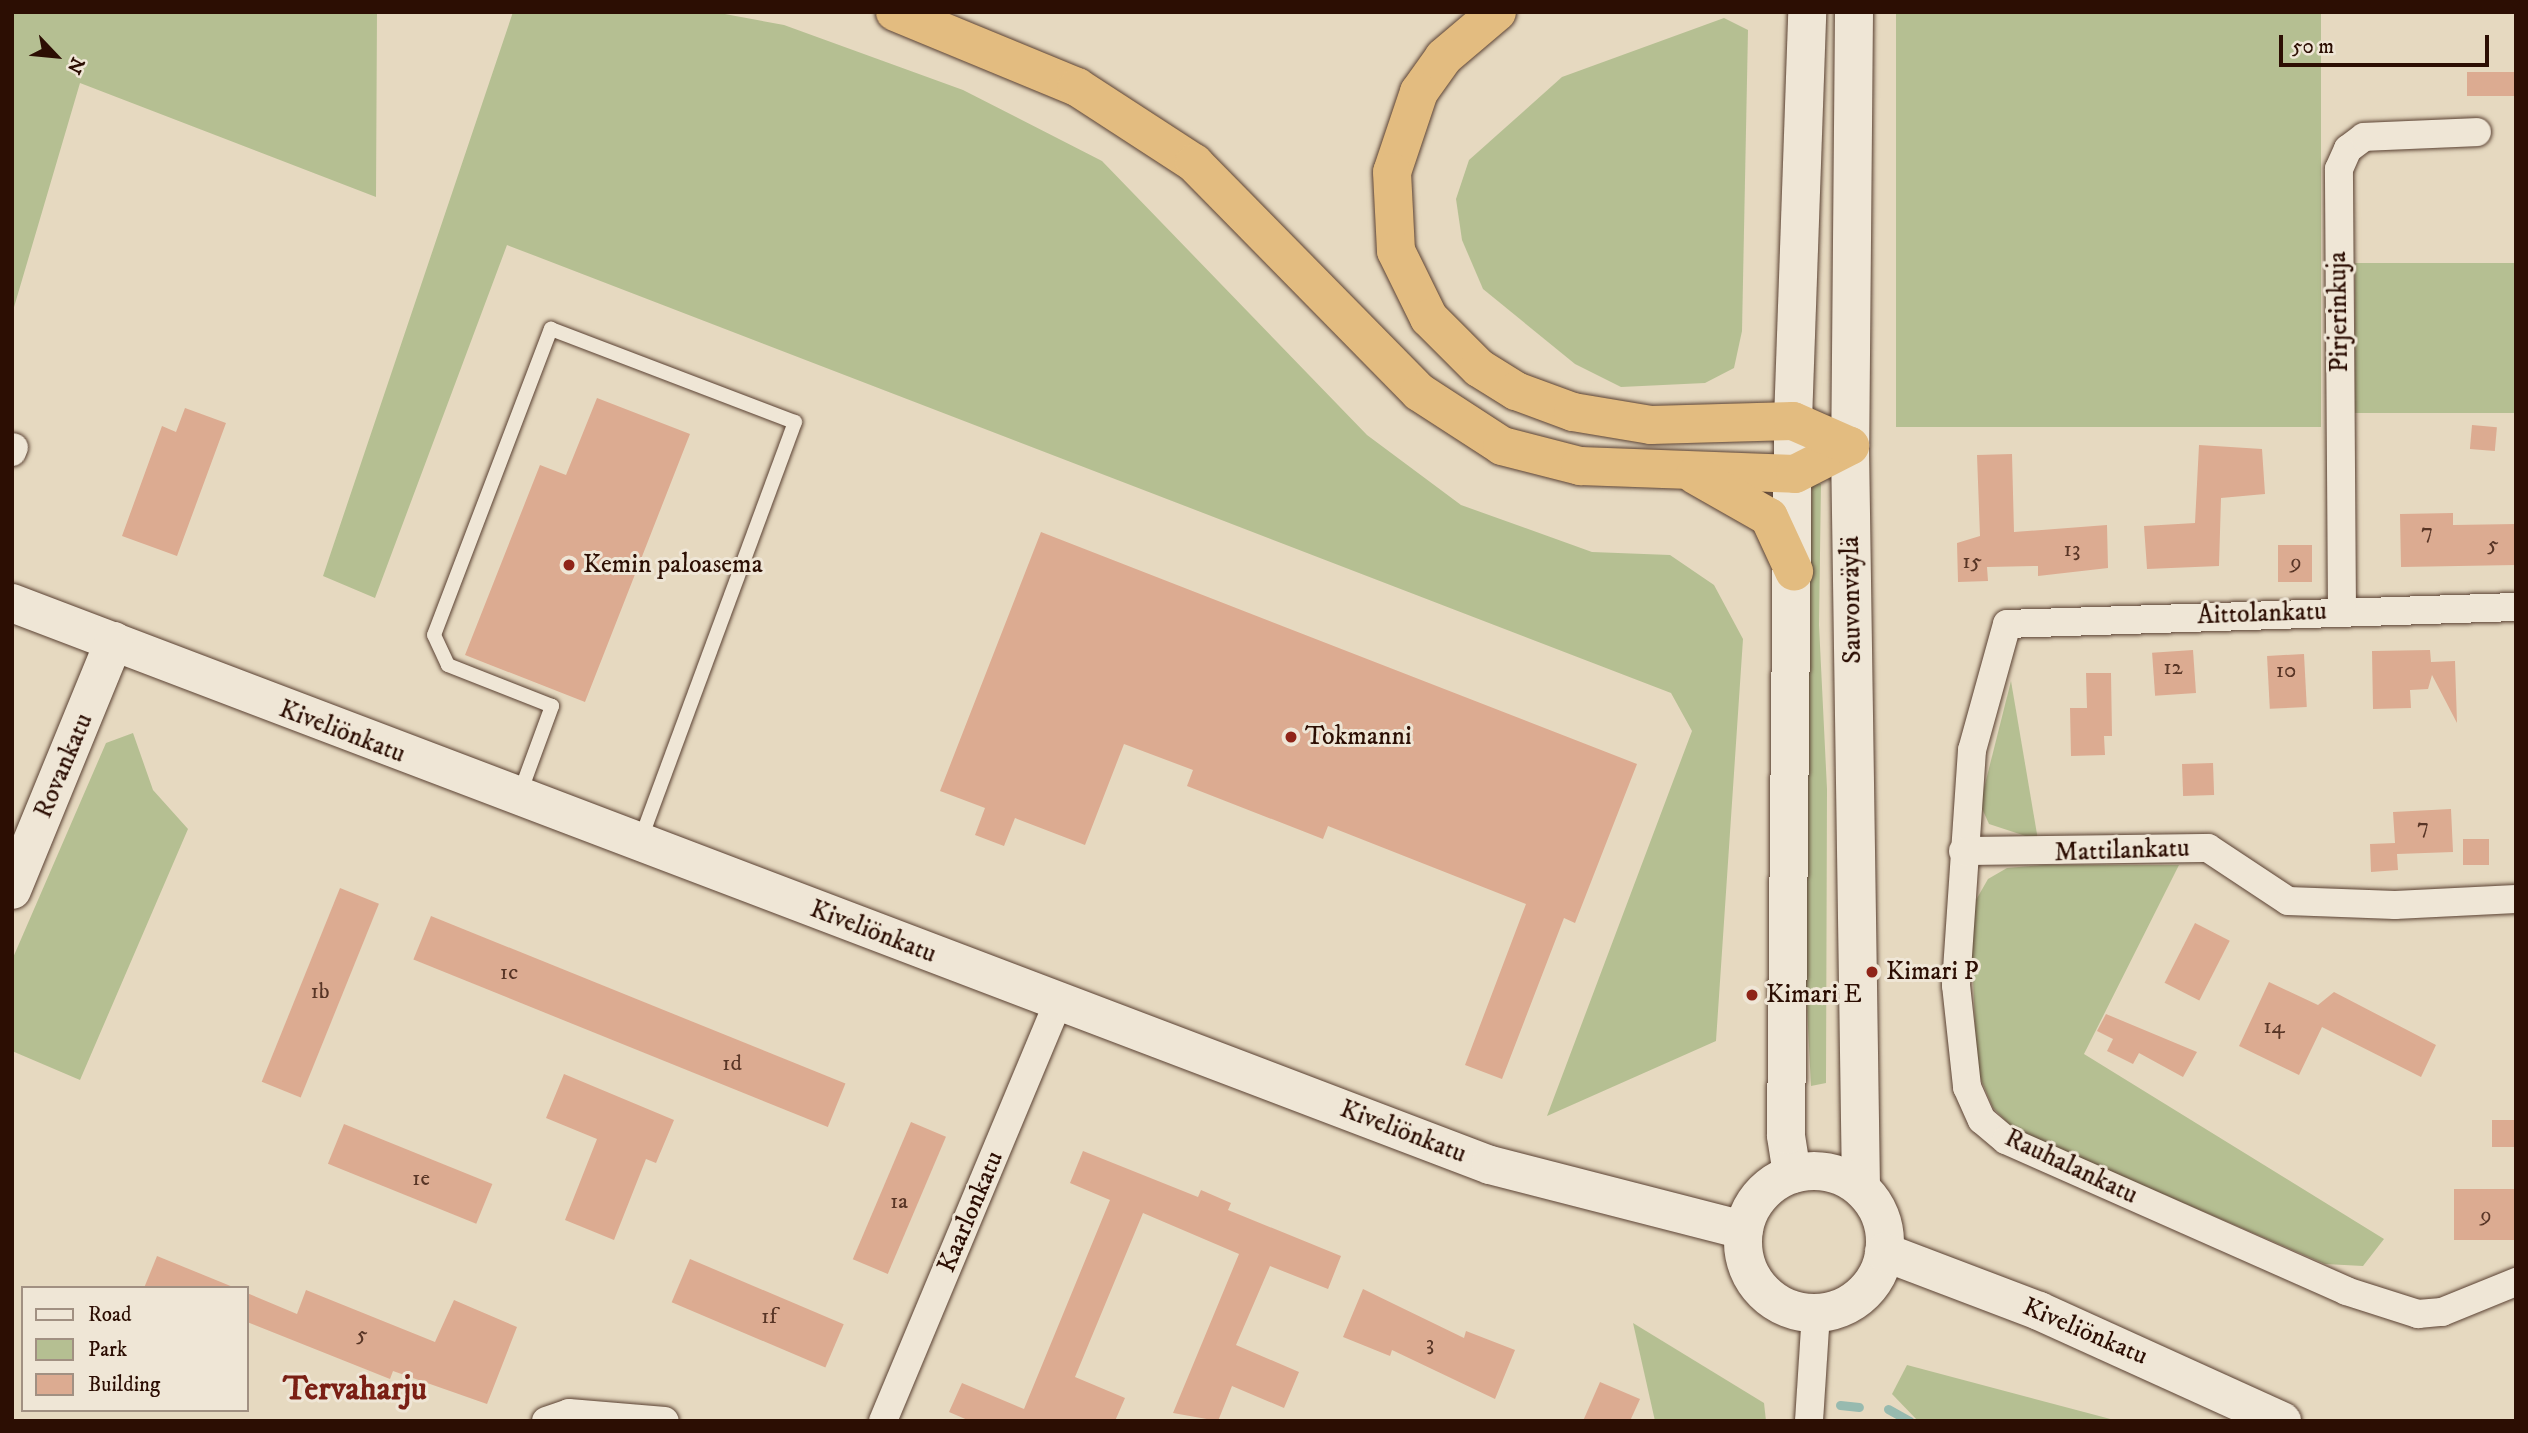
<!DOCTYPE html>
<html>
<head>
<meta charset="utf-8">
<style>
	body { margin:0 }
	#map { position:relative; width:2528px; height:1433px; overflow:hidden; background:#e6d9c0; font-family:"IM FELL DW Pica",serif }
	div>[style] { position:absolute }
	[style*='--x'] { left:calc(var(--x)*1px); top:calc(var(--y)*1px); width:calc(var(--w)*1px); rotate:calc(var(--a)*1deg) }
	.green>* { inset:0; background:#b5bf92; transform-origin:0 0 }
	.stream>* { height:9px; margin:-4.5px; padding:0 4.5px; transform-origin:4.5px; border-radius:4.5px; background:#97baaf }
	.building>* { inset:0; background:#dcab91; transform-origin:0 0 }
	.roads { filter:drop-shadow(0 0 2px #5a4132) drop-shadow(0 0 2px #5a4132) }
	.lane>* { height:14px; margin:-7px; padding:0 7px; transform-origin:7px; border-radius:7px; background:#efe6d6 }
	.street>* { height:28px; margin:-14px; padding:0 14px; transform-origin:14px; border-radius:14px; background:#efe6d6 }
	.secondary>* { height:38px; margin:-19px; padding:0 19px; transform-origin:19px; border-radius:19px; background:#efe6d6 }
	.secondary>.ring { margin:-19px; padding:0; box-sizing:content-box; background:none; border:38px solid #efe6d6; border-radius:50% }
	.highway>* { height:38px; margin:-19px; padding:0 19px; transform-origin:19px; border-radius:19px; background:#e3bc80 }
	.dots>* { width:19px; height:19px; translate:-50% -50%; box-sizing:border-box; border:4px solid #efe6d6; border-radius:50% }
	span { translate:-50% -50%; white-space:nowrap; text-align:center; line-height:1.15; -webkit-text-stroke:6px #efe6d6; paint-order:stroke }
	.number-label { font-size:23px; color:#583526 }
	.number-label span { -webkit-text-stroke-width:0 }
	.street-label { font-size:26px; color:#2c0e03 }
	.poi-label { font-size:26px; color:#2c0e03 }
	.left { translate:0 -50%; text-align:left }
	.district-label { font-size:33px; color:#7a1f14; font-weight:700 }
	.frame { position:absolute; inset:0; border:14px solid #2c0e03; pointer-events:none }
	.legend { position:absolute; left:21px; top:1286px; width:228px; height:126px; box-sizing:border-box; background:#efe6d6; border:2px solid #a19082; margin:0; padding:9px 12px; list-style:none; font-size:21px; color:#2c0e03 }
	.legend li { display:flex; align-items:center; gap:14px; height:35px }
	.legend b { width:35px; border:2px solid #a19082 }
	.north { position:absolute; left:21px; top:21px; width:70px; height:70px; -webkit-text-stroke:5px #efe6d6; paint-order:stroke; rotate:116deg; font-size:19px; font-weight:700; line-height:28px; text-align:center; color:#2c0e03 }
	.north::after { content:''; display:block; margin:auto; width:24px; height:32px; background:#2c0e03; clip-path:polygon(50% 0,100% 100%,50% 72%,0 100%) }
	.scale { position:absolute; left:2279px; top:35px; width:210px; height:32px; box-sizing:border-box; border:4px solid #2c0e03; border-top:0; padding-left:9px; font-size:21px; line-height:24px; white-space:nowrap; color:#2c0e03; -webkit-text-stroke:5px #efe6d6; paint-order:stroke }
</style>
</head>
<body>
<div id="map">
	<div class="green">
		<i style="clip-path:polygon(12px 12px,377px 12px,376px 197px,80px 83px,12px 314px)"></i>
		<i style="clip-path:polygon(513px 12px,714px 12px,784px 25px,963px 90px,1102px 161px,1367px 435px,1461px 505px,1592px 552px,1670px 555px,1714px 585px,1743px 639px,1716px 1041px,1547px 1116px,1692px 731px,1671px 693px,507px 245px,375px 598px,323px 576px)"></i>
		<i style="left:1896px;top:12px;width:425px;height:415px"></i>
		<i style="clip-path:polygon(1724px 18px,1748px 30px,1742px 331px,1734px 368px,1705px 383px,1621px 387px,1575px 364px,1483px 289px,1462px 240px,1456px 199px,1469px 160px,1562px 77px)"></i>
		<i style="left:2516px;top:263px;width:150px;height:161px;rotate:90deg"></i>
		<i style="clip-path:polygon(1812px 484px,1821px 484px,1819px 625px,1827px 789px,1826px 1083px,1811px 1086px,1803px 927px)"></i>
		<i style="clip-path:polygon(2011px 681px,2038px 840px,1989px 824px,1980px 804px)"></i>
		<i style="clip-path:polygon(133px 733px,153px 790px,188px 829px,80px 1080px,12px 1051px,12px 960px,106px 743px)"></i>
		<i style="clip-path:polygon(2179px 865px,2084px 1054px,2384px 1239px,2363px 1266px,2325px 1264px,2015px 1130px,1993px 1108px,1977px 1070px,1971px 933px,1976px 900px,1988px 879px,2007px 868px,2043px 865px)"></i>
		<i style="clip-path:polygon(1633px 1323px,1764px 1403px,1766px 1421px,1655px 1421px)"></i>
		<i style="clip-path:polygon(1907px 1365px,2118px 1421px,1918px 1421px,1892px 1394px)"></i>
	</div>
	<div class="stream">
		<i style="--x:1840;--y:1405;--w:19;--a:6"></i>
		<i style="--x:1888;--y:1409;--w:25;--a:29"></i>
	</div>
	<div class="building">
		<i style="left:2516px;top:72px;width:24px;height:49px;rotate:90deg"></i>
		<i style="clip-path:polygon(597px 398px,690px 434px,585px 702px,465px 655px,540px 465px,566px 475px)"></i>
		<i style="clip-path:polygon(185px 408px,226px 423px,177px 556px,122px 536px,162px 426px,176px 432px)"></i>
		<i style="left:2472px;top:425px;width:25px;height:24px;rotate:5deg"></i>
		<i style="clip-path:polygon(2199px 445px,2262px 449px,2265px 494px,2221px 498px,2219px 566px,2147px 569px,2144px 526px,2195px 523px)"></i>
		<i style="clip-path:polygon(2012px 454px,2014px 532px,2107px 525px,2108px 568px,2038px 576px,2038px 566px,1987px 567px,1988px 581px,1958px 582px,1957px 543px,1980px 536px,1977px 455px)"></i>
		<i style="clip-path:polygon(2453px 513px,2453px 525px,2516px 524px,2516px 565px,2401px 567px,2400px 514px)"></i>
		<i style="clip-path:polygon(1041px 532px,1637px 764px,1575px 923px,1564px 918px,1502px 1079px,1465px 1065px,1526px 904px,1328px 826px,1323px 839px,1187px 786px,1193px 770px,1124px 744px,1085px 845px,1015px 818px,1004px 846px,975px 835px,985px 808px,940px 791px)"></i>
		<i style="left:2278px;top:545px;width:34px;height:37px"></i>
		<i style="left:2193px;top:650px;width:43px;height:41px;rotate:86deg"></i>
		<i style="clip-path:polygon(2430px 650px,2431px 662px,2455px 661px,2457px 723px,2432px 675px,2428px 689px,2410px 690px,2411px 708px,2373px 709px,2372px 651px)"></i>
		<i style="left:2304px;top:654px;width:53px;height:37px;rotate:87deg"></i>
		<i style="clip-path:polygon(2086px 673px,2111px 673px,2112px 736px,2104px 736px,2105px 755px,2071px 756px,2070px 708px,2087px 708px)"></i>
		<i style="left:2213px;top:763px;width:32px;height:31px;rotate:88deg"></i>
		<i style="clip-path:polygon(2451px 809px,2453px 852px,2397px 854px,2398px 870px,2371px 872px,2370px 844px,2395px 843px,2393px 812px)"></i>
		<i style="left:2463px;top:839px;width:26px;height:26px"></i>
		<i style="left:340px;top:888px;width:42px;height:209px;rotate:22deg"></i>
		<i style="left:431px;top:916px;width:447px;height:47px;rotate:22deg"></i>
		<i style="left:2195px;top:923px;width:39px;height:67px;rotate:27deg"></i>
		<i style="clip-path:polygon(2269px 982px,2318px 1005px,2334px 992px,2436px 1045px,2421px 1077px,2322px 1027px,2299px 1075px,2239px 1046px)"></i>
		<i style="clip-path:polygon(2106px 1014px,2197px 1052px,2183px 1077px,2139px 1053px,2133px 1064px,2107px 1051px,2113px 1039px,2097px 1031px)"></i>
		<i style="clip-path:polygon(564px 1074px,674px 1120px,656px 1163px,646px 1159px,614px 1240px,565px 1220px,597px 1139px,546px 1118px)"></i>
		<i style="left:2516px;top:1120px;width:27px;height:24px;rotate:90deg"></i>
		<i style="left:911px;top:1122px;width:38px;height:149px;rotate:23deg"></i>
		<i style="left:344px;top:1124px;width:160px;height:43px;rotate:22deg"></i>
		<i style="clip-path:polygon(1083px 1151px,1198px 1197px,1201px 1190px,1231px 1203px,1228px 1210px,1341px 1256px,1328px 1289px,1270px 1266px,1236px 1345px,1299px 1372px,1284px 1408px,1232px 1386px,1218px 1421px,1173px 1413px,1239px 1254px,1143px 1213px,1075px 1377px,1125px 1398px,1115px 1421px,970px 1421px,949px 1412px,962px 1383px,1024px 1409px,1110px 1200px,1070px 1183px)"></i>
		<i style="left:2516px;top:1189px;width:51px;height:62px;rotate:90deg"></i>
		<i style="clip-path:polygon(157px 1256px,233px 1287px,233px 1288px,144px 1288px)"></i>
		<i style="left:690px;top:1259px;width:167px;height:47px;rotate:23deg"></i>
		<i style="clip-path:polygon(1363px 1289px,1464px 1338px,1466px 1331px,1515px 1350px,1495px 1399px,1392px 1350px,1390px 1356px,1343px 1337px)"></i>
		<i style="clip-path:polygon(306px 1290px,435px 1342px,454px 1300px,517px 1327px,487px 1404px,393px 1371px,390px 1379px,247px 1322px,247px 1293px,297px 1314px)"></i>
		<i style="clip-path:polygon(1600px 1382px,1640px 1399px,1630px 1421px,1583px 1421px)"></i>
	</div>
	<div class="roads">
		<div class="lane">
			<i style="--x:520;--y:793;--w:93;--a:-69.8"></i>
			<i style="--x:552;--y:706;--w:112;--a:-158.5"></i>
			<i style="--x:448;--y:665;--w:33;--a:-115"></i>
			<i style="--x:434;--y:635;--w:328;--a:-69.1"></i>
			<i style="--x:551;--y:329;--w:261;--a:20.9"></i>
			<i style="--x:795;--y:422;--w:445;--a:110.3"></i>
		</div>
		<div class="street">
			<i style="--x:12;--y:452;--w:5;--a:-68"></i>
			<i style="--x:2516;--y:607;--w:509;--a:178.09"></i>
			<i style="--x:2007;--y:624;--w:131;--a:105.5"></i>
			<i style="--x:1972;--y:750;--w:236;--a:93.9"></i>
			<i style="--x:1956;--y:985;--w:103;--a:83.8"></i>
			<i style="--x:1967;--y:1087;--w:36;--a:66"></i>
			<i style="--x:1982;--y:1120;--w:31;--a:40"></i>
			<i style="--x:2006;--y:1140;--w:372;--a:23.9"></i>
			<i style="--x:2346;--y:1291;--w:76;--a:17.7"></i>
			<i style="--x:2418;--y:1314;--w:24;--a:-5"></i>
			<i style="--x:2442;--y:1312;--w:80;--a:-22.1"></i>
			<i style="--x:2342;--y:611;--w:442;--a:-90.4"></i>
			<i style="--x:2339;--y:169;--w:22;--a:-66"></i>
			<i style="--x:2348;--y:149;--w:20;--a:-37"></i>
			<i style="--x:2364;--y:137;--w:113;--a:-2.5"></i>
			<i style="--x:1963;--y:851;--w:245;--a:-0.7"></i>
			<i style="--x:2208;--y:848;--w:96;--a:33.5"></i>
			<i style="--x:2288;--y:901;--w:107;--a:2.1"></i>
			<i style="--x:2395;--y:905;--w:121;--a:-2.8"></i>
			<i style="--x:546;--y:1421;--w:24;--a:-19"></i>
			<i style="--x:569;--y:1413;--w:96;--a:4.8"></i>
			<i style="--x:883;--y:1421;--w:454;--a:-67.3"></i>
			<i style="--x:1809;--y:1421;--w:107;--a:-86.3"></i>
		</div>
		<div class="secondary">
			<i style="--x:1854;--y:12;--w:434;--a:90.5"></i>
			<i style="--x:1850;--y:446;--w:742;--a:89.15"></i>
			<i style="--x:12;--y:603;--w:1581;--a:20.82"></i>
			<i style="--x:1490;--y:1165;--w:262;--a:14.4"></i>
			<i style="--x:12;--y:890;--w:269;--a:-67.7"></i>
			<i class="ring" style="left:1743px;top:1171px;width:104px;height:104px"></i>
			<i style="--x:1792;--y:1174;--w:39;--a:-99"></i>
			<i style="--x:1786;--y:1135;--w:714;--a:-89.44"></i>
			<i style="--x:1793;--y:421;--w:409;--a:-88"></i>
			<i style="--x:1884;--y:1252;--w:166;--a:20.8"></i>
			<i style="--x:2039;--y:1311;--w:267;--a:24.4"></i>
		</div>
		<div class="highway">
			<i style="--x:895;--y:12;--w:197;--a:22.4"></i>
			<i style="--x:1077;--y:87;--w:140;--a:33"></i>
			<i style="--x:1194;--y:163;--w:321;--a:45.5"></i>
			<i style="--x:1419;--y:392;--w:99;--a:33"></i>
			<i style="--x:1502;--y:446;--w:81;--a:14.4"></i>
			<i style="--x:1580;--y:466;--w:215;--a:2.1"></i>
			<i style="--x:1795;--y:474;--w:62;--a:-27"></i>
			<i style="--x:1497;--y:12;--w:70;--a:139.7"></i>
			<i style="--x:1444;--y:57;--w:43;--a:125.5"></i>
			<i style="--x:1419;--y:92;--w:84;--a:108.6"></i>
			<i style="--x:1392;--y:172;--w:79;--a:87.1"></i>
			<i style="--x:1396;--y:251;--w:75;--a:63.8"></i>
			<i style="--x:1429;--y:318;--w:71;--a:45"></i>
			<i style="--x:1479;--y:368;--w:44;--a:31.9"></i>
			<i style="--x:1516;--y:391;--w:61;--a:20.2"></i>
			<i style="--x:1573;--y:412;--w:79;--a:9.5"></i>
			<i style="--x:1651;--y:425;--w:142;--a:-1.6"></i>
			<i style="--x:1793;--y:421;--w:62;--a:23.7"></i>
			<i style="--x:1695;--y:475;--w:85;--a:29.6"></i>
			<i style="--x:1769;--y:517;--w:60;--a:65.2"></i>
		</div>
	</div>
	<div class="dots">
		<i style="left:569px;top:565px;background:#8f2418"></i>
		<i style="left:1291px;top:737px;background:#8f2418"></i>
		<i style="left:1872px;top:972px;background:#8f2418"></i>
		<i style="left:1752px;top:995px;background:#8f2418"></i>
	</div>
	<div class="number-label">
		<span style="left:2427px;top:532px">7</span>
		<span style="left:2493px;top:545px">5</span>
		<span style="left:2072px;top:550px">13</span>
		<span style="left:1972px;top:562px">15</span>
		<span style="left:2296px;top:563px">9</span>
		<span style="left:2173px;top:668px">12</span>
		<span style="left:2286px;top:671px">10</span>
		<span style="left:2423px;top:827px">7</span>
		<span style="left:509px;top:973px">1c</span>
		<span style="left:320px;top:992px">1b</span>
		<span style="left:2274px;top:1027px">14</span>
		<span style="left:732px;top:1064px">1d</span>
		<span style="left:421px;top:1179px">1e</span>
		<span style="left:899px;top:1202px">1a</span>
		<span style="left:2486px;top:1216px">9</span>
		<span style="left:769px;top:1317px">1f</span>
		<span style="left:362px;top:1335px">5</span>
		<span style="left:1430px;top:1344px">3</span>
	</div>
	<div class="street-label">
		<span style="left:2339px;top:312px;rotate:-91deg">Pirjerinkuja</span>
		<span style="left:1852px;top:600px;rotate:-91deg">Sauvonväylä</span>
		<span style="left:2262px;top:614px;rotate:-2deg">Aittolankatu</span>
		<span style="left:342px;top:732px;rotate:21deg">Kiveliönkatu</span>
		<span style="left:64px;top:766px;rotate:-67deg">Rovankatu</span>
		<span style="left:2122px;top:851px;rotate:-2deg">Mattilankatu</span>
		<span style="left:873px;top:932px;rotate:21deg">Kiveliönkatu</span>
		<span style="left:1403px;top:1132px;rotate:21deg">Kiveliönkatu</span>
		<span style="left:2071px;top:1167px;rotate:25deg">Rauhalankatu</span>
		<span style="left:971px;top:1212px;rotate:-67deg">Kaarlonkatu</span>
		<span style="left:2085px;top:1332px;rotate:23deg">Kiveliönkatu</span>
	</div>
	<div class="poi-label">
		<span class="left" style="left:583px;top:565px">Kemin paloasema</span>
		<span class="left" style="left:1305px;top:737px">Tokmanni</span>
		<span class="left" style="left:1886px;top:972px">Kimari P</span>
		<span class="left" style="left:1766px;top:995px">Kimari E</span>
	</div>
	<div class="district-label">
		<span style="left:355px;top:1390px">Tervaharju</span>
	</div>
	<div class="frame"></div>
	<ul class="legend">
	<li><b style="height:9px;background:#efe6d6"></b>Road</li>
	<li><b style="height:19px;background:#b5bf92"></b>Park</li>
	<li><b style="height:19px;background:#dcab91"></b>Building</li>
	</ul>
	<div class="north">N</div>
	<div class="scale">50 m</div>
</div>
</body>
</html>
